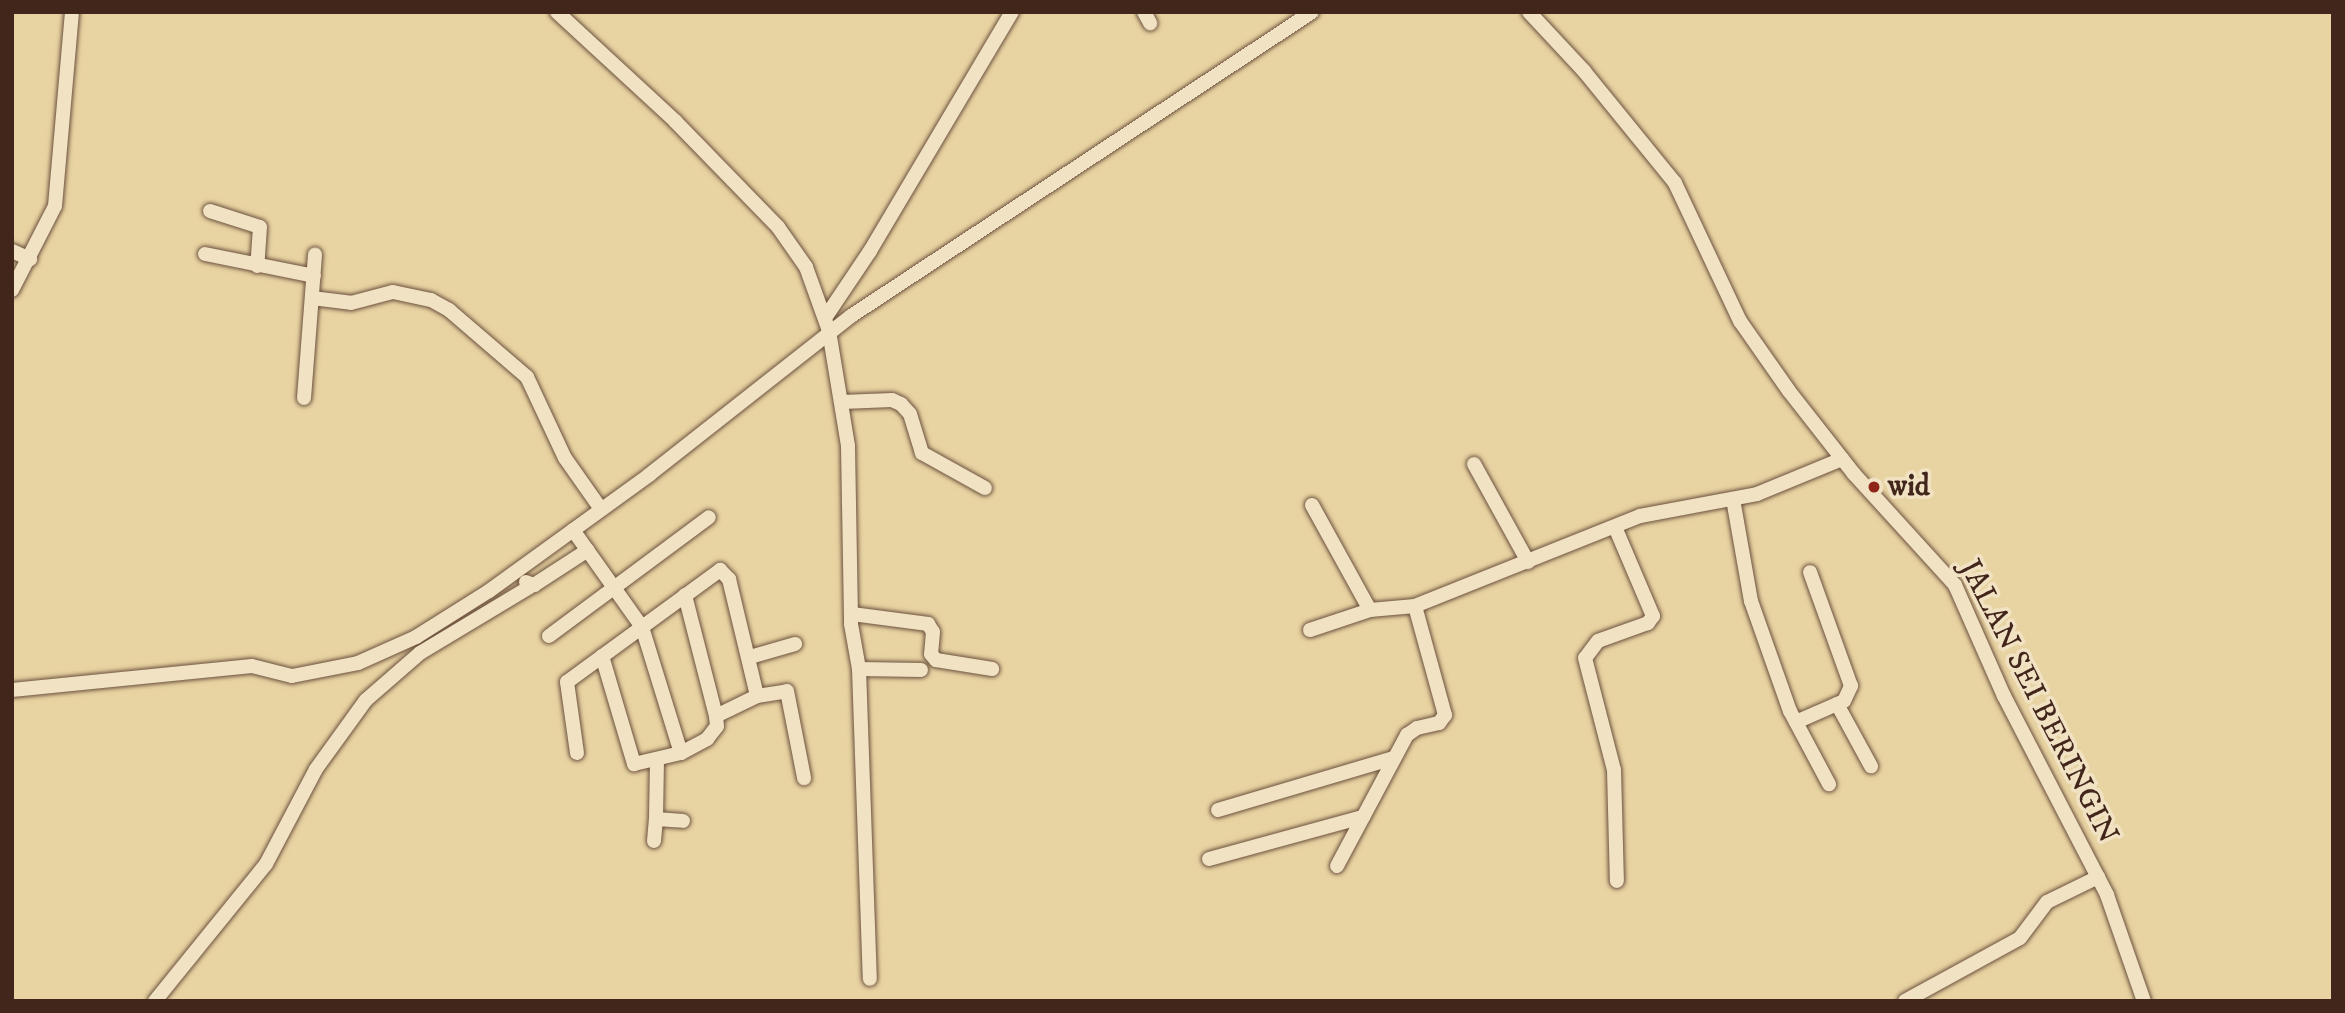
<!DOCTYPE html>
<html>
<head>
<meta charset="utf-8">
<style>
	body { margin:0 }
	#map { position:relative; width:2345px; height:1013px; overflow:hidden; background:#e8d3a2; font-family:"IM FELL DW Pica",serif }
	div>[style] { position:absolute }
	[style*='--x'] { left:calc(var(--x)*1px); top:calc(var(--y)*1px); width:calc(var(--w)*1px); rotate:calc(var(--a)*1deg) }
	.roads { filter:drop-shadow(0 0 2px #6c513e) drop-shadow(0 0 2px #6c513e) }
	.minor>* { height:14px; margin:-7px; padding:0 7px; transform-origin:7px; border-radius:7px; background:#f0e2c3 }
	.dots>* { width:19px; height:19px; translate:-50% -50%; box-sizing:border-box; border:4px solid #f0e2c3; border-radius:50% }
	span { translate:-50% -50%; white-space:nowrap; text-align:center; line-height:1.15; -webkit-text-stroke:7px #f0e2c3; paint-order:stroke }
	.poi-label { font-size:30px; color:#42261c; font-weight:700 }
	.left { translate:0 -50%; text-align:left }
	.street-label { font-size:30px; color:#42261c }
	.frame { position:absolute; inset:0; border:14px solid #42261c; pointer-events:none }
</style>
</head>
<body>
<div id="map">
	<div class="roads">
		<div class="minor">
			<i style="--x:557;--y:12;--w:161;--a:42.7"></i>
			<i style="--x:675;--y:121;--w:148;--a:45.8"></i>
			<i style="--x:778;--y:227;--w:49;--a:55"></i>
			<i style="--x:806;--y:267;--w:68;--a:70.2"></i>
			<i style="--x:829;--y:331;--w:117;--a:80.6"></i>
			<i style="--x:848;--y:446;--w:178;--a:89"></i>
			<i style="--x:851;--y:624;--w:46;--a:79.9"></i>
			<i style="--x:859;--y:669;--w:62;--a:0.9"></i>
			<i style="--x:1144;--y:12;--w:13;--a:61"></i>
			<i style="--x:1529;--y:12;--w:81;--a:47"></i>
			<i style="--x:1584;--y:71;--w:144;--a:50.9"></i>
			<i style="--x:1675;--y:183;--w:153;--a:64.8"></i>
			<i style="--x:1740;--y:321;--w:85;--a:55"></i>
			<i style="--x:1789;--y:391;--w:105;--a:51.9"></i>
			<i style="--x:1854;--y:474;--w:150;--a:47.7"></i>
			<i style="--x:1955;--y:585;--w:121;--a:66.2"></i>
			<i style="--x:2004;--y:696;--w:224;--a:62.6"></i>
			<i style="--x:2107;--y:895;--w:112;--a:70.8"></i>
			<i style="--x:210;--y:211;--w:52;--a:17.7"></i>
			<i style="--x:260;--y:227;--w:39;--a:94"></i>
			<i style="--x:12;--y:251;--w:20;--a:24"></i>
			<i style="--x:205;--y:254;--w:111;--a:11.4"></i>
			<i style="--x:12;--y:290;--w:94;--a:-62.9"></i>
			<i style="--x:55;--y:206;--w:195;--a:-85"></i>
			<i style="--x:312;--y:298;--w:39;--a:7"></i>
			<i style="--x:351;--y:303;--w:43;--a:-14.7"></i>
			<i style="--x:393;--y:292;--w:39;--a:12"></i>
			<i style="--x:431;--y:300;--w:21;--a:29"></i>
			<i style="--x:449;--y:310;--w:103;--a:40.7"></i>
			<i style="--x:527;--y:377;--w:89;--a:64.9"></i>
			<i style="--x:565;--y:458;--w:62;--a:54.8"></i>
			<i style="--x:825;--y:318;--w:81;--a:-56.1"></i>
			<i style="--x:870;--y:251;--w:278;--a:-59.3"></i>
			<i style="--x:304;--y:398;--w:144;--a:-85.6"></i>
			<i style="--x:842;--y:402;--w:50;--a:-2.3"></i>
			<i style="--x:892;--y:400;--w:10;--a:24"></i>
			<i style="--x:901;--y:404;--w:13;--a:48"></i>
			<i style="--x:910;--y:414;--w:41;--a:72.9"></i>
			<i style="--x:922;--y:453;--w:72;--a:29.1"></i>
			<i style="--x:1474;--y:464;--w:112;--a:61.1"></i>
			<i style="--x:1733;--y:499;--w:104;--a:80"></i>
			<i style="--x:1751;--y:601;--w:117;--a:70.5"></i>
			<i style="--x:1790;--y:711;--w:83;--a:61.9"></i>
			<i style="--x:1312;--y:505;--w:120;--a:61.1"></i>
			<i style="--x:1615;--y:527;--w:97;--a:66.9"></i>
			<i style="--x:1653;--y:616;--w:9;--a:126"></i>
			<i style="--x:1648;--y:623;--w:53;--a:160.2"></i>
			<i style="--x:1598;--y:641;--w:21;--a:127"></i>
			<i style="--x:1585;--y:658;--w:116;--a:75.5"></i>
			<i style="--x:1614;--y:770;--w:111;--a:88.5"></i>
			<i style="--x:573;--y:530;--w:119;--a:54.6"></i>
			<i style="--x:642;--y:627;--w:132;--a:72.8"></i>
			<i style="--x:526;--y:582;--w:9;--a:21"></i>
			<i style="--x:534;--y:585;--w:64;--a:-32.9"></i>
			<i style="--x:852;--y:614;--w:77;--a:7.5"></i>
			<i style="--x:928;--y:624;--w:9;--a:58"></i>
			<i style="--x:933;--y:632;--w:22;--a:95"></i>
			<i style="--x:931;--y:654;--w:8;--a:50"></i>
			<i style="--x:936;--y:660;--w:57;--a:9.1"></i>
			<i style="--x:1310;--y:630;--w:63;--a:-18.4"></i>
			<i style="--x:1370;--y:610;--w:45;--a:-5.1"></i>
			<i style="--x:549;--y:636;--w:199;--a:-36.6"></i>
			<i style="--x:602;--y:656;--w:113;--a:73.5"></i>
			<i style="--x:634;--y:764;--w:48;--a:-13.2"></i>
			<i style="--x:681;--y:753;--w:30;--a:-28"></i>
			<i style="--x:707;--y:739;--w:16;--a:-52"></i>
			<i style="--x:717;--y:726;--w:10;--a:-96"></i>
			<i style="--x:716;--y:716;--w:125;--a:-104.4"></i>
			<i style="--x:750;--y:657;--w:47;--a:-16.1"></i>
			<i style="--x:859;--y:669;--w:310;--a:88"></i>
			<i style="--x:12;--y:690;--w:241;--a:-5.7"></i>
			<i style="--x:252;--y:666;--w:41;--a:14"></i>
			<i style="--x:292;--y:676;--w:67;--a:-11.1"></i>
			<i style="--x:358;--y:663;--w:64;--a:-24.1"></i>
			<i style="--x:416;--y:637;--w:86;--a:-32.2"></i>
			<i style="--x:489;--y:591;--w:198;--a:-35.9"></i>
			<i style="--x:649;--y:475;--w:257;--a:-38.2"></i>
			<i style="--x:851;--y:316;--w:552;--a:-33.4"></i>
			<i style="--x:1837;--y:704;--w:71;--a:61.3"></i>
			<i style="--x:716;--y:716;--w:46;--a:-26"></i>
			<i style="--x:757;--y:696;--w:30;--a:-9"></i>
			<i style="--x:787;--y:691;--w:89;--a:78.9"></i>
			<i style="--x:1796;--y:722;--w:52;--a:-23.6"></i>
			<i style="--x:1844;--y:701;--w:17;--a:-65"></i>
			<i style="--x:1851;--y:686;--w:121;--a:-109.8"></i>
			<i style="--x:577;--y:753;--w:72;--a:-98"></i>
			<i style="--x:567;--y:682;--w:190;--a:-36.2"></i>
			<i style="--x:720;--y:570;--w:13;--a:45"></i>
			<i style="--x:729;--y:579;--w:120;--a:76.5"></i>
			<i style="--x:657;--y:761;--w:58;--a:91"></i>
			<i style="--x:656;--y:819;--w:27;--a:4"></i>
			<i style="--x:1218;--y:810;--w:184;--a:-16.5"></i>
			<i style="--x:654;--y:841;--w:22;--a:-85"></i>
			<i style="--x:1209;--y:859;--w:160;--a:-15.3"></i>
			<i style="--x:1337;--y:866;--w:149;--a:-61.9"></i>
			<i style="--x:1407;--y:735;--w:12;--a:-35"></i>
			<i style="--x:1417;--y:728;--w:23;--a:-13"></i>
			<i style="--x:1439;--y:723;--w:10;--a:-53"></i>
			<i style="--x:1445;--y:715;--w:113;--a:-105.4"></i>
			<i style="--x:1415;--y:606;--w:242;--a:-21.8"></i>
			<i style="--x:1640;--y:516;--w:119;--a:-10.6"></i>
			<i style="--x:1757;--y:494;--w:92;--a:-22.4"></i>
			<i style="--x:155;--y:1001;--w:176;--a:-51"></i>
			<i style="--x:266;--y:864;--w:107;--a:-62.2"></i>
			<i style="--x:316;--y:769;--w:85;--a:-54.1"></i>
			<i style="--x:366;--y:700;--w:72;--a:-41"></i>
			<i style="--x:420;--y:653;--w:128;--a:-31"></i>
			<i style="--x:1905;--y:1001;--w:131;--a:-28.7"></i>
			<i style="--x:2020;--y:938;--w:45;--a:-53.1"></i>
			<i style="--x:2047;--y:902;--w:57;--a:-26.1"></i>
		</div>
	</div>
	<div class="dots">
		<i style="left:1874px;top:487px;background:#8f2418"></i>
	</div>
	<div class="poi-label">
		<span class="left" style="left:1888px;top:487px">wid</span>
	</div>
	<div class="street-label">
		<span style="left:2038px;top:702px;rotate:63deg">JALAN SEI BERINGIN</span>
	</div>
	<div class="frame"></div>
</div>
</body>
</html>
